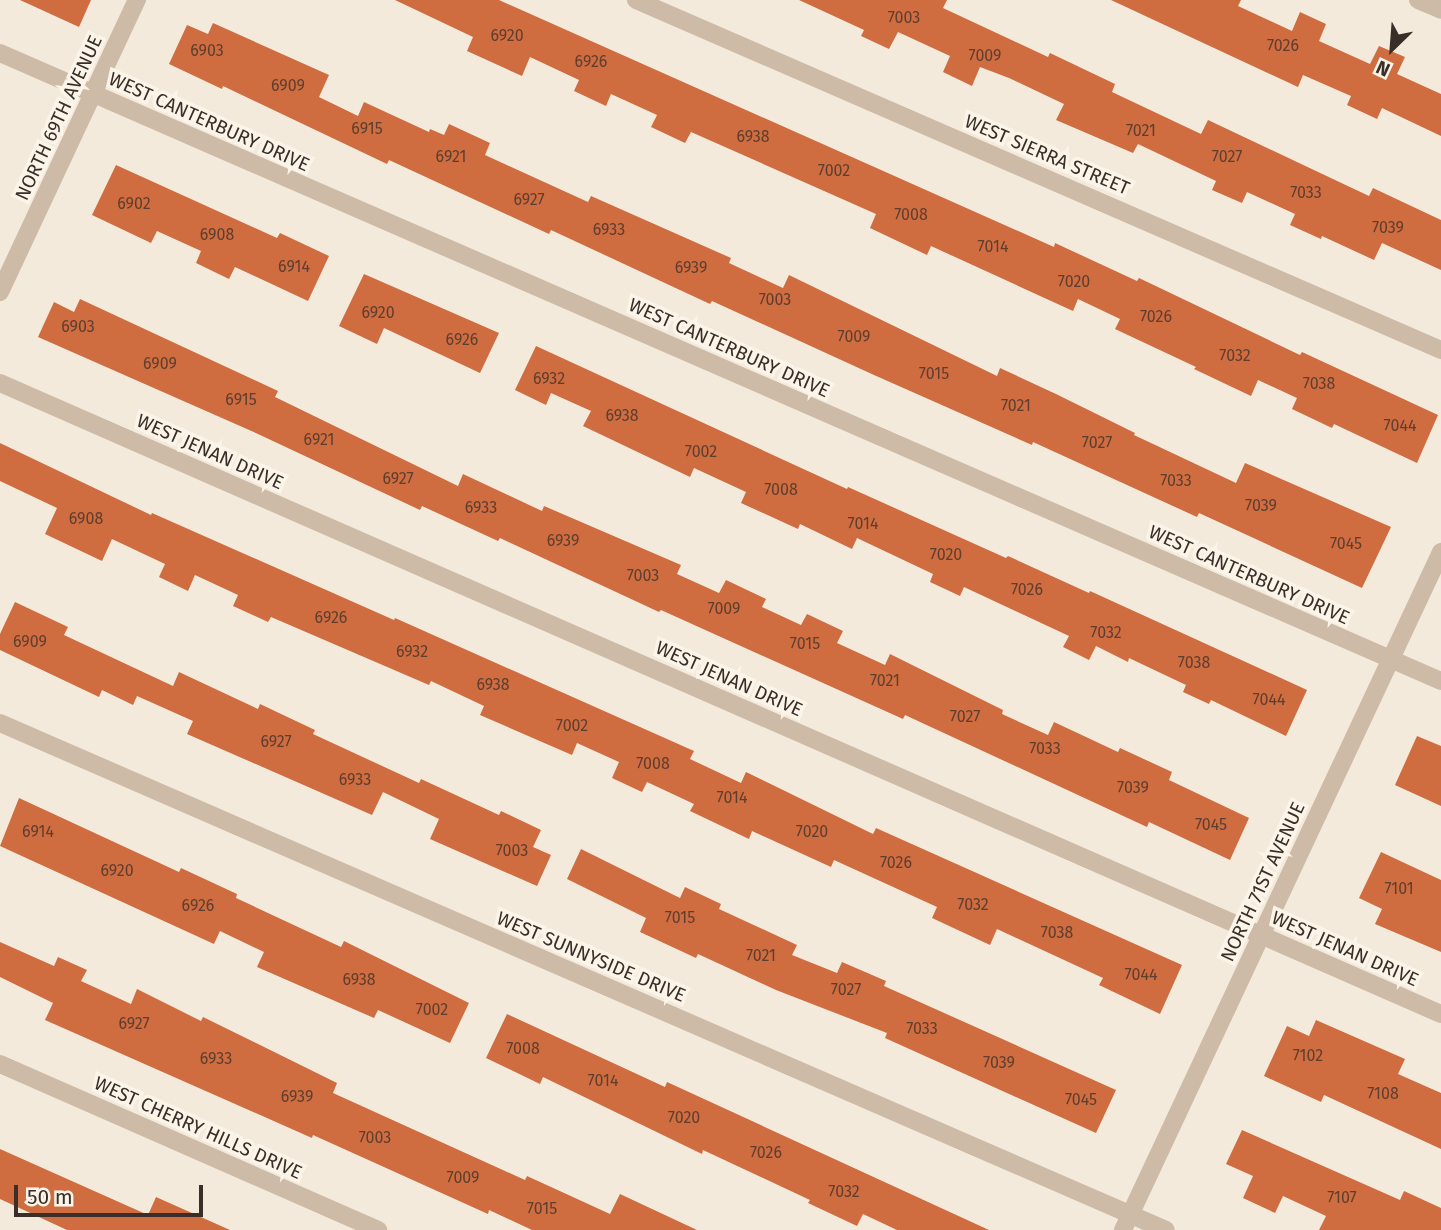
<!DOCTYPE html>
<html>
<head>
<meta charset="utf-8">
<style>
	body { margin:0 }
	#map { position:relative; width:1441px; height:1230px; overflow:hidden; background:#f4eadc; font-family:"Fira Sans",sans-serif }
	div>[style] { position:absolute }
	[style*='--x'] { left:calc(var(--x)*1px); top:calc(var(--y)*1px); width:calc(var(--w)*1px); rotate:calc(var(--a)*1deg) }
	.building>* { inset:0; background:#cf6c40 }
	.minor>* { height:18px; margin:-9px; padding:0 9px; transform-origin:9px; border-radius:9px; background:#cdbba7 }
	span { translate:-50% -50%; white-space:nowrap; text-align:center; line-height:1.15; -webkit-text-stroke:7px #fbf4e9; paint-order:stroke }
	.number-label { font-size:16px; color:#5e3e2e }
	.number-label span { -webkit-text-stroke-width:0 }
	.street-label { font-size:19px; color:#392f28 }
	.north { position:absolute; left:1357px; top:14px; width:70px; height:70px; -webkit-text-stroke:5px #fbf4e9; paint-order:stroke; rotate:205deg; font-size:19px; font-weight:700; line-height:28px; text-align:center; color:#392f28 }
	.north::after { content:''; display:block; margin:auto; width:24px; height:32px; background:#392f28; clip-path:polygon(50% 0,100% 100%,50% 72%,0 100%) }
	.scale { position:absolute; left:14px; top:1185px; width:189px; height:32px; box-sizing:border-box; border:4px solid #392f28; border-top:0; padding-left:9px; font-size:21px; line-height:24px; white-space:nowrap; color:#392f28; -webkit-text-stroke:5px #fbf4e9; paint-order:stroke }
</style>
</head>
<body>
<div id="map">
	<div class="building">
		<i style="clip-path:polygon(20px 0,91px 0,79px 27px)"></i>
		<i style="clip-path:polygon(395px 0,499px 0,1054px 247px,1055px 243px,1137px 281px,1139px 278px,1300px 355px,1302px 352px,1438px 415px,1417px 463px,1334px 424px,1332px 428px,1292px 409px,1297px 398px,1258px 380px,1251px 396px,1194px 369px,1196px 367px,1115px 329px,1120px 319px,1078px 299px,1073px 311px,931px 246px,927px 255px,870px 228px,876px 214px,691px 132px,685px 143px,651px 127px,657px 115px,611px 94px,606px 106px,574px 91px,579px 80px,530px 57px,522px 76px,467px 51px,473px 37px)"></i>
		<i style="clip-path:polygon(799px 0,947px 0,943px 8px,1048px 57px,1050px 53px,1115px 84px,1112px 92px,1201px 134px,1208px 120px,1369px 196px,1373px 188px,1441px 220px,1441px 270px,1382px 243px,1374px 260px,1322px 236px,1321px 239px,1290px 225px,1295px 214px,1247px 192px,1242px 203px,1212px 190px,1216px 181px,1138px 144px,1133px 153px,1056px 120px,1064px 104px,1009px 78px,980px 67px,972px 86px,943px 72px,950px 56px,898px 32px,889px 49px,861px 36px,864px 30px)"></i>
		<i style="clip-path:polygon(1111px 0,1241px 0,1238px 6px,1292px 31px,1300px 12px,1326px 24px,1319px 41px,1370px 64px,1379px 46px,1405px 57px,1397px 74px,1441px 94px,1441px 136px,1382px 108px,1377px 119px,1347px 105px,1351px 96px,1303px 75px,1298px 87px)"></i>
		<i style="clip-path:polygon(213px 23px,329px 75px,319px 97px,358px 116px,364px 102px,429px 132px,430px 129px,444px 135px,449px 124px,490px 143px,485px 155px,588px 202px,591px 196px,731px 258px,729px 263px,783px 288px,789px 275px,997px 376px,1000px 368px,1056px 394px,1135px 433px,1134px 435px,1236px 483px,1245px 463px,1391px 527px,1362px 588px,1199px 513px,1197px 517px,1033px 442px,1032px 445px,874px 375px,712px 301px,710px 304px,551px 230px,549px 234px,389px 160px,387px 164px,223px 86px,222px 89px,169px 64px,187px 25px,208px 34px)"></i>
		<i style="clip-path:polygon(116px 165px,277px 238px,280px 233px,329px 256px,308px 301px,235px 267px,229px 279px,196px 263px,201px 251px,157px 231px,151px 243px,92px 215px)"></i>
		<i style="clip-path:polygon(364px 274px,499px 333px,480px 373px,384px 328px,377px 344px,339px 326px)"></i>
		<i style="clip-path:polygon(80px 299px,278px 391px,275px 397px,458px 486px,463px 474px,542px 511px,544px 506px,681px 565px,677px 574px,719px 593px,726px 580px,766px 599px,762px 607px,801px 625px,807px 614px,843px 631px,837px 643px,885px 665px,890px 654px,1003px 710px,1002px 714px,1048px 735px,1054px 722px,1118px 752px,1120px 748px,1172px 772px,1169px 780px,1249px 818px,1230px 860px,1149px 822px,1147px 827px,905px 715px,903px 719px,661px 610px,659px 612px,500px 538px,498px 541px,422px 506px,420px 510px,258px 434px,38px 337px,54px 302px,74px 312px)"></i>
		<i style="clip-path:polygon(536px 346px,847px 489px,848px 487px,1006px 558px,1008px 556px,1089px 593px,1090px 591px,1307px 690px,1286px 736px,1211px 700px,1209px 704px,1183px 692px,1186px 685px,1129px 658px,1128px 662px,1096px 646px,1089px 660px,1063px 647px,1069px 636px,964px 587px,960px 596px,930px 582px,933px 574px,857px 538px,852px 549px,800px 524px,798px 529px,741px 503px,746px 492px,694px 468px,690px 477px,583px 426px,591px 411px,551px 393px,546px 405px,515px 390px)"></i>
		<i style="clip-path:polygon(0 443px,151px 515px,152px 513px,394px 620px,395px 618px,694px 751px,690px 759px,741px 783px,746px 772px,873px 834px,876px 828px,1182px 965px,1160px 1014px,1099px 985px,1103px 978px,997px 929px,990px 945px,932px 918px,937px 907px,834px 860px,831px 867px,752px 831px,749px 839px,690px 811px,694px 804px,647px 782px,642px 792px,612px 778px,619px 762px,577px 743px,572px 755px,480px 715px,484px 706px,431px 681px,429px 685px,271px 617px,268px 622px,233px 606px,238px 595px,195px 575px,188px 591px,159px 577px,165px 564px,112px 539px,102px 561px,45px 534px,57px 508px,0 481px)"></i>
		<i style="clip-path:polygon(15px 602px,68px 627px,64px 635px,173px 686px,179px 672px,258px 709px,260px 704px,315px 730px,313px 734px,419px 783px,421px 779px,499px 815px,501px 811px,541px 830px,533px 847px,551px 855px,537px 886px,430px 839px,439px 819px,383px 792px,372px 815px,187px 734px,193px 721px,137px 696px,133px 705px,102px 690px,99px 697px,0 650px,0 634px)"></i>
		<i style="clip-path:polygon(1417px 736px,1441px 746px,1441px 806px,1395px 785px)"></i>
		<i style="clip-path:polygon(19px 798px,179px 872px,181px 868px,237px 894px,236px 898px,341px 947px,344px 941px,469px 1003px,450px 1043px,378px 1010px,374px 1018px,257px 967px,264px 952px,220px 931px,214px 944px,0 846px)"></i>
		<i style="clip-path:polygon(581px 849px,680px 898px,685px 887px,721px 904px,719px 909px,797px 945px,792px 955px,837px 973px,842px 962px,886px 981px,884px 986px,1116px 1090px,1096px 1133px,885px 1038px,887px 1033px,776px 990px,698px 954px,696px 958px,640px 932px,646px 918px,567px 879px)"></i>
		<i style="clip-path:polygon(1381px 852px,1441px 880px,1441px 952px,1375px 924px,1382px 909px,1359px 898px)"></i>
		<i style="clip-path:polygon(0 942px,54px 966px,58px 957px,87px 970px,81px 981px,131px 1004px,137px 989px,201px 1021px,203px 1017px,337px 1083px,333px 1093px,525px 1180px,527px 1176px,610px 1214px,620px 1194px,697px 1230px,532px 1230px,489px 1210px,488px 1214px,313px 1135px,312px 1138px,45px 1020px,53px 1003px,0 977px)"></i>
		<i style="clip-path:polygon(507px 1014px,665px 1087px,667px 1082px,989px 1230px,897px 1230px,863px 1214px,857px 1226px,808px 1203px,810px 1200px,703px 1150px,702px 1154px,543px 1077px,540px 1084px,486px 1058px)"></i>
		<i style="clip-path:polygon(1316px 1020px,1405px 1059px,1398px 1074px,1441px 1093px,1441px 1149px,1324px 1095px,1321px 1102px,1264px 1076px,1287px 1026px,1309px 1036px)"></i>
		<i style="clip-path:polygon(1242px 1130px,1400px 1200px,1404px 1191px,1441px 1208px,1441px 1230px,1319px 1230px,1326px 1216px,1283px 1196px,1275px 1213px,1243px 1198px,1253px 1176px,1226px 1164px)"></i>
		<i style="clip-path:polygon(0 1149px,148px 1215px,156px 1197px,230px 1230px,67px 1230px,0 1199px)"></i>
	</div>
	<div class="minor">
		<i style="--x:636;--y:0;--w:878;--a:23.5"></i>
		<i style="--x:1418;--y:0;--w:25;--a:23"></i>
		<i style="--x:0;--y:53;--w:1572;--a:23.55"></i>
		<i style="--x:0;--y:292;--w:323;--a:-64.9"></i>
		<i style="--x:0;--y:383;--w:1573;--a:23.65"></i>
		<i style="--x:0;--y:723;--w:1271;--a:23.5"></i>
		<i style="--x:0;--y:1064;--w:413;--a:23.7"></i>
		<i style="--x:1123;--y:1230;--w:749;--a:-64.87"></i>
	</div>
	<div class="number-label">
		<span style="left:904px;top:18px">7003</span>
		<span style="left:507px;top:36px">6920</span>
		<span style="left:1283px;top:46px">7026</span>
		<span style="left:207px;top:51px">6903</span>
		<span style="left:985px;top:56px">7009</span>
		<span style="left:591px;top:62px">6926</span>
		<span style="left:288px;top:86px">6909</span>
		<span style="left:367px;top:129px">6915</span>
		<span style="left:1141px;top:131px">7021</span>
		<span style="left:753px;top:137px">6938</span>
		<span style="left:451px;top:157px">6921</span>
		<span style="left:1227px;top:157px">7027</span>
		<span style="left:834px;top:171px">7002</span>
		<span style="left:1306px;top:193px">7033</span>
		<span style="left:529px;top:200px">6927</span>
		<span style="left:134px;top:204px">6902</span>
		<span style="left:911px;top:215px">7008</span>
		<span style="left:1388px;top:228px">7039</span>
		<span style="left:609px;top:230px">6933</span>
		<span style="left:217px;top:235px">6908</span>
		<span style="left:993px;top:247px">7014</span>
		<span style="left:294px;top:267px">6914</span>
		<span style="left:691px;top:268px">6939</span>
		<span style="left:1074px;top:282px">7020</span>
		<span style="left:775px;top:300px">7003</span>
		<span style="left:378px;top:313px">6920</span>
		<span style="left:1156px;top:317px">7026</span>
		<span style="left:78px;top:327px">6903</span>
		<span style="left:854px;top:337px">7009</span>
		<span style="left:462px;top:340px">6926</span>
		<span style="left:1235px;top:356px">7032</span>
		<span style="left:160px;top:364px">6909</span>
		<span style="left:934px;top:374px">7015</span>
		<span style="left:549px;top:379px">6932</span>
		<span style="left:1319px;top:384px">7038</span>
		<span style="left:241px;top:400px">6915</span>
		<span style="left:1016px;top:406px">7021</span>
		<span style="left:622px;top:416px">6938</span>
		<span style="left:1400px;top:426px">7044</span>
		<span style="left:319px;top:440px">6921</span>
		<span style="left:1097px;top:443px">7027</span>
		<span style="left:701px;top:452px">7002</span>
		<span style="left:398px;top:479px">6927</span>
		<span style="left:1176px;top:481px">7033</span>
		<span style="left:781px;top:490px">7008</span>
		<span style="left:1261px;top:506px">7039</span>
		<span style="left:481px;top:508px">6933</span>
		<span style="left:86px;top:519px">6908</span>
		<span style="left:863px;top:524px">7014</span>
		<span style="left:563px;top:541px">6939</span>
		<span style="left:1346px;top:544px">7045</span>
		<span style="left:946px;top:555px">7020</span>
		<span style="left:643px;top:576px">7003</span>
		<span style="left:1027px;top:590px">7026</span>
		<span style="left:724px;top:609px">7009</span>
		<span style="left:331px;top:618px">6926</span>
		<span style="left:1106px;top:633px">7032</span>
		<span style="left:30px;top:642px">6909</span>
		<span style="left:805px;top:644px">7015</span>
		<span style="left:412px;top:652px">6932</span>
		<span style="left:1194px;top:663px">7038</span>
		<span style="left:885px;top:681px">7021</span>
		<span style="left:493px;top:685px">6938</span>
		<span style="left:1269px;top:700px">7044</span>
		<span style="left:965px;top:717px">7027</span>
		<span style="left:572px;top:726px">7002</span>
		<span style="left:276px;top:742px">6927</span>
		<span style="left:1045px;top:749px">7033</span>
		<span style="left:653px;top:764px">7008</span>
		<span style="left:355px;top:780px">6933</span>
		<span style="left:1133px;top:788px">7039</span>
		<span style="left:732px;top:798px">7014</span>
		<span style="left:1211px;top:825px">7045</span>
		<span style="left:38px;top:832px">6914</span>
		<span style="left:812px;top:832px">7020</span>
		<span style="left:512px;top:851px">7003</span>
		<span style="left:896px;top:863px">7026</span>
		<span style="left:117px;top:871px">6920</span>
		<span style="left:1399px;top:889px">7101</span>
		<span style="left:973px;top:905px">7032</span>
		<span style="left:198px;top:906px">6926</span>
		<span style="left:680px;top:918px">7015</span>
		<span style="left:1057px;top:933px">7038</span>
		<span style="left:761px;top:956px">7021</span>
		<span style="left:1141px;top:975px">7044</span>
		<span style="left:359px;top:980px">6938</span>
		<span style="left:846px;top:990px">7027</span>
		<span style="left:432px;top:1010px">7002</span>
		<span style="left:134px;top:1024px">6927</span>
		<span style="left:922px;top:1029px">7033</span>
		<span style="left:523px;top:1049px">7008</span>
		<span style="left:1308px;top:1056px">7102</span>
		<span style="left:216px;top:1059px">6933</span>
		<span style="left:999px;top:1063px">7039</span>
		<span style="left:603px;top:1081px">7014</span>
		<span style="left:1383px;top:1094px">7108</span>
		<span style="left:297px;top:1097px">6939</span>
		<span style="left:1081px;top:1100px">7045</span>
		<span style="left:684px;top:1118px">7020</span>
		<span style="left:375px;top:1138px">7003</span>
		<span style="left:766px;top:1153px">7026</span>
		<span style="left:463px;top:1178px">7009</span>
		<span style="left:844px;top:1192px">7032</span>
		<span style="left:1342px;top:1198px">7107</span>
		<span style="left:542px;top:1209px">7015</span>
	</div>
	<div class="street-label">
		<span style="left:59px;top:118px;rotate:-65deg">NORTH 69TH AVENUE</span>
		<span style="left:209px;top:122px;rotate:24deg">WEST CANTERBURY DRIVE</span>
		<span style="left:1047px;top:155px;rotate:23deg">WEST SIERRA STREET</span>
		<span style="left:729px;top:348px;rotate:24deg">WEST CANTERBURY DRIVE</span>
		<span style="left:210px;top:452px;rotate:24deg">WEST JENAN DRIVE</span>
		<span style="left:1249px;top:575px;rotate:24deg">WEST CANTERBURY DRIVE</span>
		<span style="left:729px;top:679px;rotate:24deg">WEST JENAN DRIVE</span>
		<span style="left:1263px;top:882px;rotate:-65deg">NORTH 71ST AVENUE</span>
		<span style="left:1345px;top:949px;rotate:24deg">WEST JENAN DRIVE</span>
		<span style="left:591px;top:957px;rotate:23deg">WEST SUNNYSIDE DRIVE</span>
		<span style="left:198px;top:1128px;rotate:24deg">WEST CHERRY HILLS DRIVE</span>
	</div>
	<div class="north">N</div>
	<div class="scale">50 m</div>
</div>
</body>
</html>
